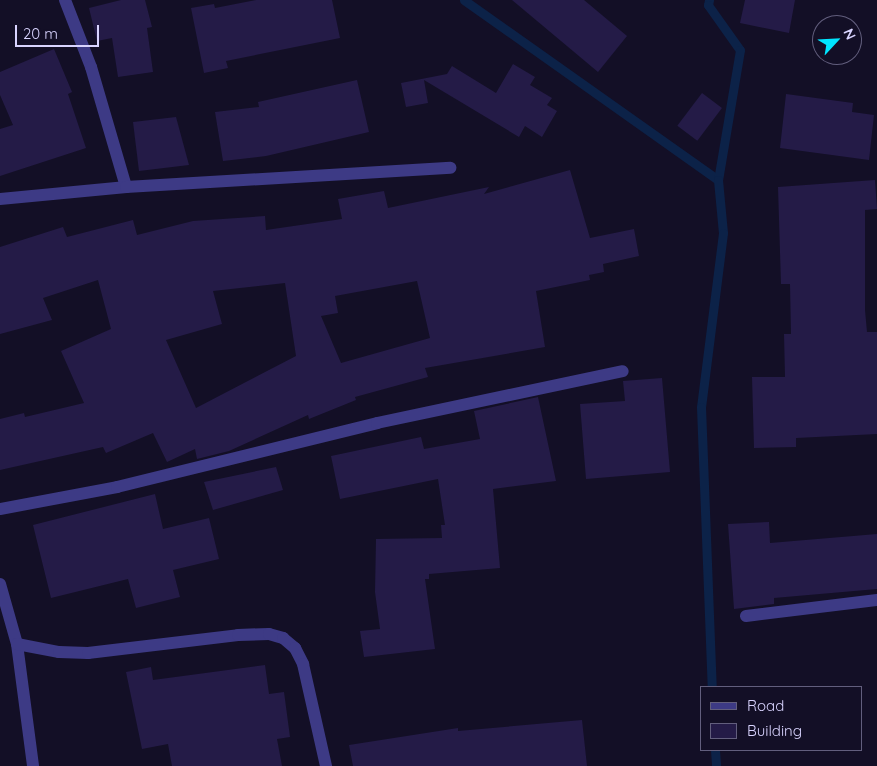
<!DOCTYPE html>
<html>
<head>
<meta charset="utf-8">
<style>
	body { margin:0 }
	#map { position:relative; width:877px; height:766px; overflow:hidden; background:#130f26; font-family:Quicksand,sans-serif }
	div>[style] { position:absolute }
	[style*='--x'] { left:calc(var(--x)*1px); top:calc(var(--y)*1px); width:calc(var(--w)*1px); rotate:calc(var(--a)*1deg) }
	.stream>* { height:9px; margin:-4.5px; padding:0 4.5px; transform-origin:4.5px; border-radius:4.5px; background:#0c2248 }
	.building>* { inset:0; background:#241b47; transform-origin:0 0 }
	.minor>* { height:12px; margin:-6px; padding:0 6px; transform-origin:6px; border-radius:6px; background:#3d3a85 }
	span { translate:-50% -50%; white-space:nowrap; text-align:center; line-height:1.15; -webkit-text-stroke:4px #130f26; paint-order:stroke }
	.legend { position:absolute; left:700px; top:686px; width:162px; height:65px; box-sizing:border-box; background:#130f26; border:1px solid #625e7d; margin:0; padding:6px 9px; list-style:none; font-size:15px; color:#d9d4ff }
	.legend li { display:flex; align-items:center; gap:10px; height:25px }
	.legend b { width:25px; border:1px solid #625e7d }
	.north { position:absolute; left:812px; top:15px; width:50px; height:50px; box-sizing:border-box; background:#130f26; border:1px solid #625e7d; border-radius:50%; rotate:65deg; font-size:14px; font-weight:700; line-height:20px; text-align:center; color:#d9d4ff }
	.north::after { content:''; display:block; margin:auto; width:18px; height:22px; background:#00e5ff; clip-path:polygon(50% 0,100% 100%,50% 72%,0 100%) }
	.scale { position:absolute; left:15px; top:25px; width:84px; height:22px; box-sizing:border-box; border:2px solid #d9d4ff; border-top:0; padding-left:6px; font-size:15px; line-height:18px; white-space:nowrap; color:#d9d4ff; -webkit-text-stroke:4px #130f26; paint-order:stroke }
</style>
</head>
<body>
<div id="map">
	<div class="stream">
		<i style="--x:464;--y:0;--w:311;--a:35.3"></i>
		<i style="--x:709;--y:0;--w:5;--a:101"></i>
		<i style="--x:708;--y:5;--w:55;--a:54.6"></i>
		<i style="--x:740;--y:50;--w:132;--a:99.6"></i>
		<i style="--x:718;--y:180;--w:53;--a:84.6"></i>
		<i style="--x:723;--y:233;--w:175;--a:97.2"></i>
		<i style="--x:701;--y:407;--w:280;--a:87.8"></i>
		<i style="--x:715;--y:750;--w:16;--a:86"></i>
	</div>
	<div class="building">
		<i style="clip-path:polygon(121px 0,145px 0,152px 27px,147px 28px,153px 72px,118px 77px,112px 38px,97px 41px,89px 8px)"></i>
		<i style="clip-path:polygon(256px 0,332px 0,340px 38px,226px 61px,228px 68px,204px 73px,191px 8px,214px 4px,215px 8px)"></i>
		<i style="clip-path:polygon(512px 0,584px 0,627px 36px,598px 72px)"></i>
		<i style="clip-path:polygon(745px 0,795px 0,789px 33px,740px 23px)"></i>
		<i style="clip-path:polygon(54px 49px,72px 92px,68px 94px,86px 148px,0 176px,0 129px,13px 125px,0 95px,0 72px)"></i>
		<i style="clip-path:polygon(513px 64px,535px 77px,530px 85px,552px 98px,547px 105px,557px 111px,542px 137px,525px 126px,519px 137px,424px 80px,428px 103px,406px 107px,401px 83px,447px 74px,452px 66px,496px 93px)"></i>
		<i style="clip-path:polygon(357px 80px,369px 132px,266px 156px,223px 161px,215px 112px,259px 107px,258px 102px)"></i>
		<i style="left:702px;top:93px;width:25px;height:41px;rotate:37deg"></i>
		<i style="clip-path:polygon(786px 94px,853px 103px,852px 112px,874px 115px,869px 160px,780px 148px)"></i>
		<i style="clip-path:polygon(176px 117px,189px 165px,139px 171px,133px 122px)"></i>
		<i style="clip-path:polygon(evenodd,570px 170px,590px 238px,634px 229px,639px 256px,603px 264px,604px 272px,589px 275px,590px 280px,536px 291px,545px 347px,425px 368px,428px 377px,355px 397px,356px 400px,309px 419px,308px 415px,229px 451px,197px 459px,195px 449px,167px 462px,153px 433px,106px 453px,103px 447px,0 470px,0 419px,24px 413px,25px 417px,84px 403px,61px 351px,111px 329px,98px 280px,43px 298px,52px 320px,0 334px,0 247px,63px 227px,67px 237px,133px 220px,137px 235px,193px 221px,265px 216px,266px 230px,342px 219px,338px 199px,384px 191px,388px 208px,489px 187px,484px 194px,570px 170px,417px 281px,430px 338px,341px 363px,321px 316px,338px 313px,335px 296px,417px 281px,570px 170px,285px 283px,296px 356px,196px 408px,166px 340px,222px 324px,213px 291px,285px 283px)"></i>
		<i style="clip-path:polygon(875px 180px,877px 209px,865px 210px,865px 310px,867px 332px,877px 332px,877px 434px,796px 438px,796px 447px,754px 448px,752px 377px,785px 377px,784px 334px,791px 334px,790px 284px,781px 284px,778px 187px)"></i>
		<i style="clip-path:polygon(662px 378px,670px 472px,586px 479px,580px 404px,625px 401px,623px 381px)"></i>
		<i style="clip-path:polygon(538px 397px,556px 481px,493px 489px,500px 568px,429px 574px,429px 579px,425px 579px,435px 649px,364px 657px,360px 631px,380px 629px,375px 592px,376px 539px,442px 538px,441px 525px,445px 525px,438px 479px,340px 499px,331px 456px,421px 437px,424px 449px,480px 439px,474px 411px)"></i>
		<i style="clip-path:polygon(276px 467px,283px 490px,213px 510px,204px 482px)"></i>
		<i style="clip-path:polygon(155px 494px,163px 529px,209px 518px,219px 559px,173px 570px,180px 597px,136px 608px,128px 579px,51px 598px,33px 525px)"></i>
		<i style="clip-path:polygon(769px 522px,770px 543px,877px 534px,877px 589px,774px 598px,774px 604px,734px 609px,728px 524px)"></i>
		<i style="clip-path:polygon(265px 665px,269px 694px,284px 692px,290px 737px,277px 739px,282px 766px,172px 766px,168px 744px,142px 749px,126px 672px,151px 667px,153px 680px)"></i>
		<i style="clip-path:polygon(582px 720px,587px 766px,353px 766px,349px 745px,458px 728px,458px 731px)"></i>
	</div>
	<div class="minor">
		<i style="--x:65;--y:0;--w:72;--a:68.8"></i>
		<i style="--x:91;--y:67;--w:125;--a:73.7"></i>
		<i style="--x:0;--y:199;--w:127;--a:-5.4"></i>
		<i style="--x:126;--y:187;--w:325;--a:-3.4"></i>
		<i style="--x:0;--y:509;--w:119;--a:-10.6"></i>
		<i style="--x:117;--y:487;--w:268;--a:-13.8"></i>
		<i style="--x:377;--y:423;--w:251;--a:-11.9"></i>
		<i style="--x:0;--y:584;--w:62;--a:74.2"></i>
		<i style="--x:17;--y:644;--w:123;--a:82.5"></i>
		<i style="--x:746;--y:616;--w:132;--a:-7"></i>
		<i style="--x:17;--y:644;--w:43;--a:10.8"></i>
		<i style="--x:59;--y:652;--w:29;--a:2"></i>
		<i style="--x:88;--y:653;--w:151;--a:-6.8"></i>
		<i style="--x:238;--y:635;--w:31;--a:-2"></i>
		<i style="--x:269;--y:634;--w:15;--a:16"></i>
		<i style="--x:283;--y:638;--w:16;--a:40"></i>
		<i style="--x:295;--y:648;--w:18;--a:63"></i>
		<i style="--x:303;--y:664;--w:105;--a:77.3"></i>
	</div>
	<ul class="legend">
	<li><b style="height:6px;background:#3d3a85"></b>Road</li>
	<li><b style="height:14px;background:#241b47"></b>Building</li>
	</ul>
	<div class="north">N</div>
	<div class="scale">20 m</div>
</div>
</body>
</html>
